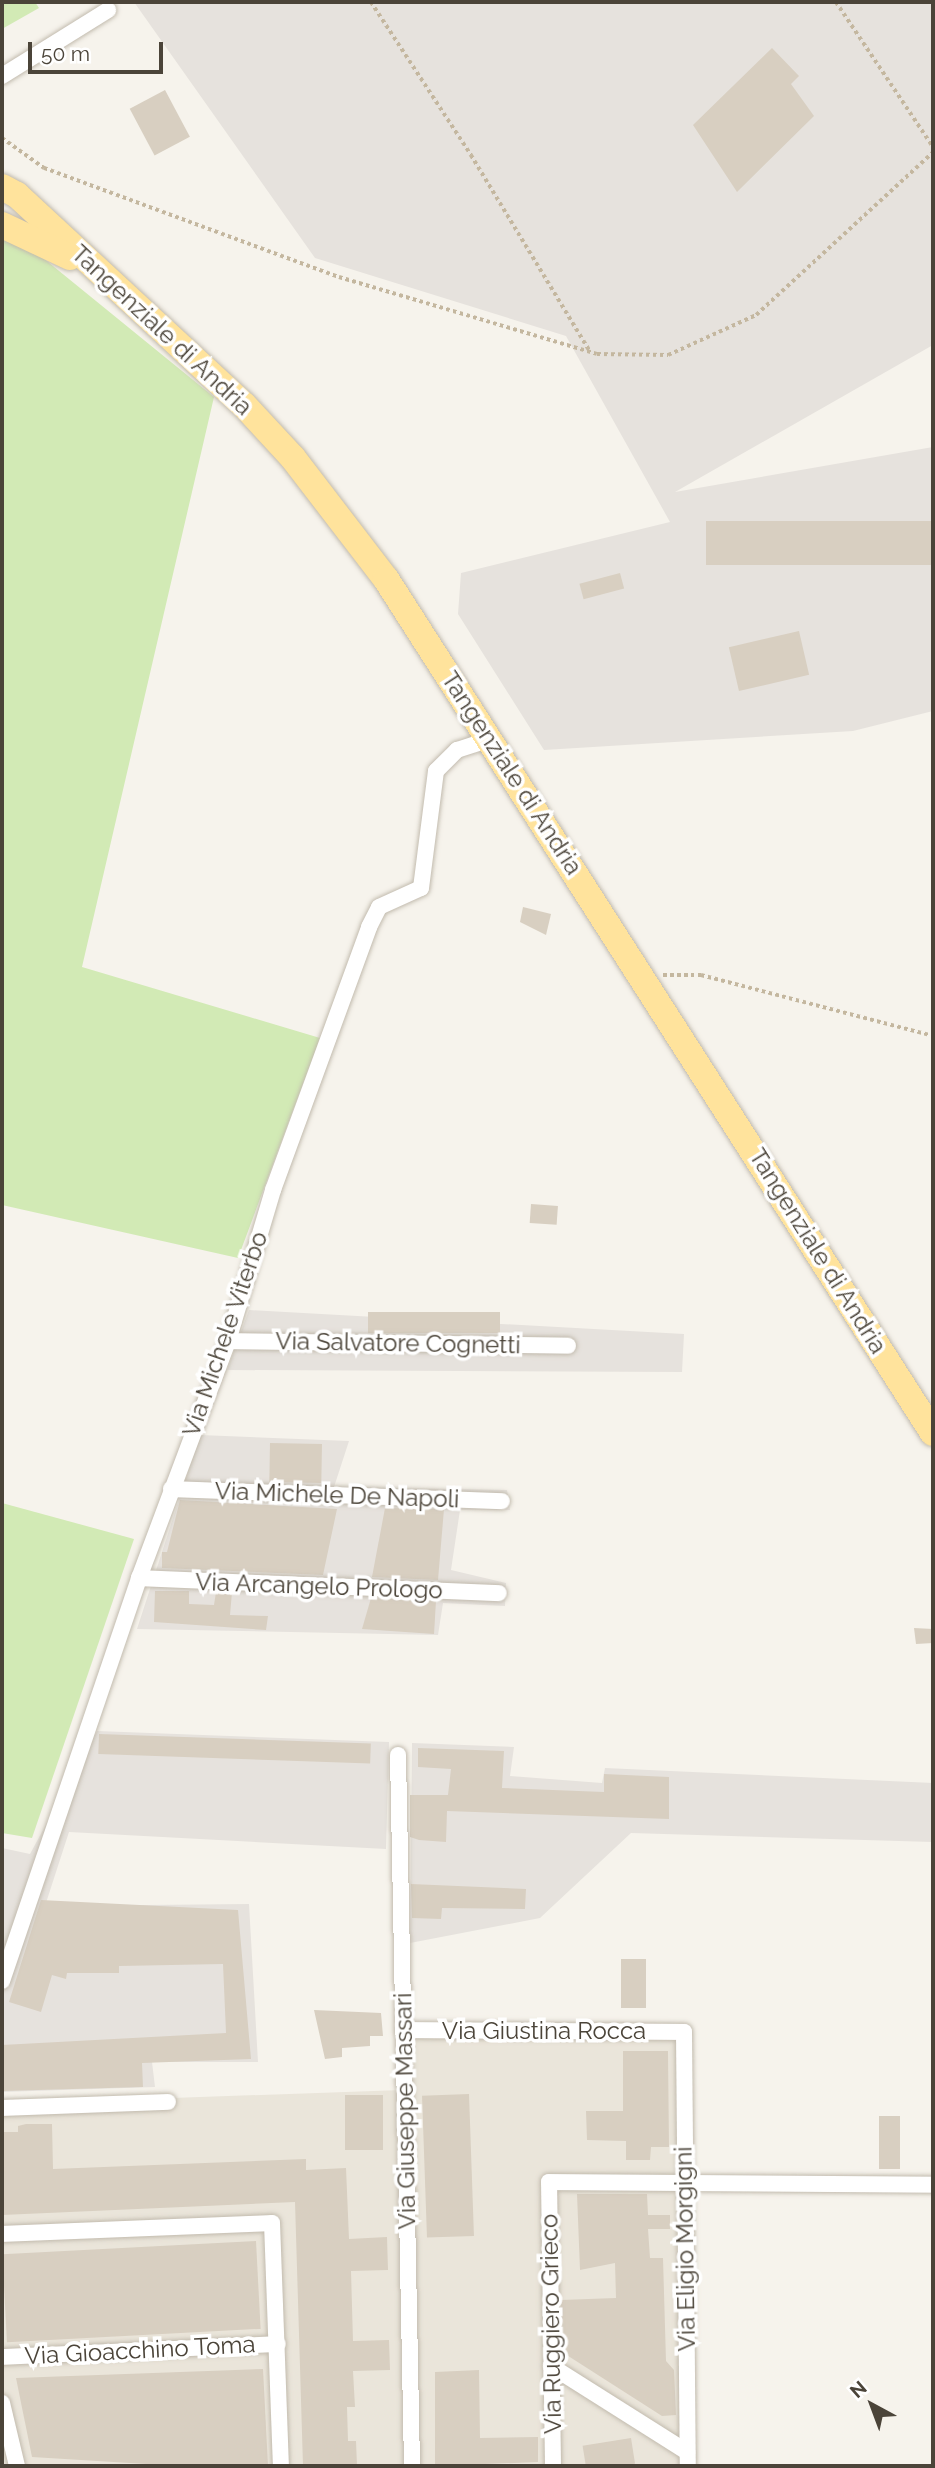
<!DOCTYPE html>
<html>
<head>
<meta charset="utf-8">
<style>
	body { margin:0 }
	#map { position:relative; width:935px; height:2468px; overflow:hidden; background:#f6f3ec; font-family:Raleway,sans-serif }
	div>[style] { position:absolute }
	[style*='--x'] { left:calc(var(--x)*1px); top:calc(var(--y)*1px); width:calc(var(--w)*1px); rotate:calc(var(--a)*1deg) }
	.residential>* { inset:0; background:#eae5da }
	.industrial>* { inset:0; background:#e6e2dd }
	.green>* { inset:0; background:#d2eab5 }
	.building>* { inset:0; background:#d8cfc1; transform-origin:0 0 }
	.path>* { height:3.5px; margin-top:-1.75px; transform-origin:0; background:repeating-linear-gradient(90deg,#c4b79f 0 3.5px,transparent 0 7px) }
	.roads { filter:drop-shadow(0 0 2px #c2bbae) drop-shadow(0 0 2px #c2bbae) }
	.minor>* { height:16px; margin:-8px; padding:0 8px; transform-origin:8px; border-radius:8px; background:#fff }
	.primary>* { height:26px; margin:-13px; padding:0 13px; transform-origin:13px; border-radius:13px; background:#ffe39c }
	span { translate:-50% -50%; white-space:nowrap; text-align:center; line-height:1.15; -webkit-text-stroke:7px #fff; paint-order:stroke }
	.street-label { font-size:24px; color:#4b4439 }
	.frame { position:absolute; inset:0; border:4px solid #4b4439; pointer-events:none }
	.north { position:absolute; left:837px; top:2370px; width:70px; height:70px; -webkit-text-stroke:5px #fff; paint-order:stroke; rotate:319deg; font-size:19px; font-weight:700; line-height:28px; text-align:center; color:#4b4439 }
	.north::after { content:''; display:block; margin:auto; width:24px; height:32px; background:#4b4439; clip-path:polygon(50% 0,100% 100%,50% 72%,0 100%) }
	.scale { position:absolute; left:28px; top:42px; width:135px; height:32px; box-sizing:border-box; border:4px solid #4b4439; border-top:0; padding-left:9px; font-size:21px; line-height:24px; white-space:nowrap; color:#4b4439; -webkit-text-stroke:5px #fff; paint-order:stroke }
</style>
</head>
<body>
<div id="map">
	<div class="residential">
		<i style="clip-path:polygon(682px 2026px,691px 2466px,2px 2466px,2px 2104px,402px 2090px,402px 2028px)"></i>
	</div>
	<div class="industrial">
		<i style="clip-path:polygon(134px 2px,933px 2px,933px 345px,675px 492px,933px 447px,933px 711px,853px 731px,544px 750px,458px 614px,461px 573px,670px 522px,566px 336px,315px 258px)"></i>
		<i style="clip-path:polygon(249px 1310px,684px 1334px,682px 1372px,227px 1370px)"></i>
		<i style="clip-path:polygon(200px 1435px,349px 1441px,334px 1487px,507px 1490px,510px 1510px,460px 1510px,451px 1570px,506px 1583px,505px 1606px,443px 1603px,438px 1635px,137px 1629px)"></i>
		<i style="clip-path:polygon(97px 1731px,389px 1742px,386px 1849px,69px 1832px,45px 1906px,249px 1904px,258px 2062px,152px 2062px,155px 2087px,2px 2092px,2px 1848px,30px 1854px)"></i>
		<i style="clip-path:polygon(412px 1743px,514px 1747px,510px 1776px,602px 1783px,605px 1768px,933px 1783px,933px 1842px,631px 1833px,540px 1918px,410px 1943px)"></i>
	</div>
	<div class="green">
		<i style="clip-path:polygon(2px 2px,35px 2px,39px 8px,2px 29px)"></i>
		<i style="clip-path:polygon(2px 235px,37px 253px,214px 397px,82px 967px,320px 1038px,238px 1258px,2px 1205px)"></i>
		<i style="clip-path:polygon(2px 1503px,134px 1539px,32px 1838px,2px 1833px)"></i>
	</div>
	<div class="building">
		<i style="clip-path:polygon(772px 48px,799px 76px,791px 84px,814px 116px,737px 192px,693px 125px)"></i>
		<i style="left:165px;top:90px;width:53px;height:40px;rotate:62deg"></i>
		<i style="left:933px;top:521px;width:44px;height:227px;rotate:90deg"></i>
		<i style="left:620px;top:573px;width:16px;height:42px;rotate:75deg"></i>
		<i style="left:799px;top:631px;width:45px;height:72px;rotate:77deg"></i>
		<i style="clip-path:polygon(523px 907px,551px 914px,546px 935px,520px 922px)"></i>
		<i style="left:531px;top:1204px;width:27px;height:19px;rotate:4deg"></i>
		<i style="left:368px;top:1312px;width:132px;height:21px"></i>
		<i style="left:270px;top:1443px;width:52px;height:39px;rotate:1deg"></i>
		<i style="clip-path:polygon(180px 1500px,337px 1509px,323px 1575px,162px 1568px,162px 1552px,167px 1552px)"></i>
		<i style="clip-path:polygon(385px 1508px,444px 1509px,438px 1580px,372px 1577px)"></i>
		<i style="clip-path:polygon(155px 1591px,189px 1591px,189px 1604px,214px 1605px,216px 1592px,232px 1592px,230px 1615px,268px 1616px,266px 1630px,154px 1622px)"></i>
		<i style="clip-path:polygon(371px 1598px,436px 1601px,434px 1634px,362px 1629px)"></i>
		<i style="clip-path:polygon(914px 1628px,933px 1629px,933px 1643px,916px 1644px)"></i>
		<i style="left:99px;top:1734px;width:272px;height:20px;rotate:2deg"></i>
		<i style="clip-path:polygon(418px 1748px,504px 1751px,502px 1788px,604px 1792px,604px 1774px,669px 1777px,669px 1819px,447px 1811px,446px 1842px,419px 1840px,410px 1837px,410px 1795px,448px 1795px,451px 1769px,418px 1767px)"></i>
		<i style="clip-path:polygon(411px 1884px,526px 1889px,525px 1909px,442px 1908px,441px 1919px,412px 1918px)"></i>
		<i style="clip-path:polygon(41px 1900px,238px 1910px,251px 2059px,142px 2063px,143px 2087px,2px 2091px,2px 2045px,226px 2033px,223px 1964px,119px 1966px,119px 1973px,67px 1973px,66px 1979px,52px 1975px,41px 2012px,9px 2002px)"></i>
		<i style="left:646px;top:1959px;width:49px;height:25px;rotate:90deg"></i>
		<i style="clip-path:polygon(314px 2010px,381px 2013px,383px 2036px,370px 2036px,370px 2046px,342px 2048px,342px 2057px,325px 2059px)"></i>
		<i style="clip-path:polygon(623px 2051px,668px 2051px,669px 2147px,651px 2147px,650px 2160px,626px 2160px,626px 2141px,587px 2140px,586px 2111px,623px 2111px)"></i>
		<i style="left:469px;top:2094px;width:142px;height:47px;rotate:88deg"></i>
		<i style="left:383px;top:2095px;width:55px;height:38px;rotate:90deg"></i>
		<i style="left:879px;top:2116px;width:21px;height:53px"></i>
		<i style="clip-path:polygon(26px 2124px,52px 2124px,53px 2169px,306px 2159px,306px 2170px,346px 2168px,349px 2239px,387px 2237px,388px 2270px,351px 2271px,353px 2341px,389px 2340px,390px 2370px,353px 2371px,355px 2407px,347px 2407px,348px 2441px,356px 2441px,357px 2466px,303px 2466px,295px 2202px,2px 2215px,2px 2132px,18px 2132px,18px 2126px)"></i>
		<i style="clip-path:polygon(577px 2194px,647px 2194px,648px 2215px,670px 2215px,670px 2229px,648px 2229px,650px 2258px,663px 2258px,666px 2361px,674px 2370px,676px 2415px,662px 2416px,562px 2352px,561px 2300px,616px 2298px,615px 2263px,580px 2270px)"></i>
		<i style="left:256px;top:2241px;width:88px;height:254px;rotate:87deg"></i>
		<i style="clip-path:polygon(263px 2369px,268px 2466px,179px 2466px,32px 2457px,16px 2378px)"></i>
		<i style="clip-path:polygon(479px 2370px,480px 2438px,538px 2437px,538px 2462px,435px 2466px,435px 2372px)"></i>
		<i style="left:631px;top:2438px;width:26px;height:49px;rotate:81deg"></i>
	</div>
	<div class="path">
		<i style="--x:371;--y:2;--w:183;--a:56.8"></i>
		<i style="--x:471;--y:155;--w:228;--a:58.8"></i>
		<i style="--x:836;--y:2;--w:174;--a:56.2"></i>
		<i style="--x:2;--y:138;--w:52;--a:35.5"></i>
		<i style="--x:44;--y:168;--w:314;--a:20.3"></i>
		<i style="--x:339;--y:277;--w:269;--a:16.6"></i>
		<i style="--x:597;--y:354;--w:71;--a:0.8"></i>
		<i style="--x:668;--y:355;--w:97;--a:-24.4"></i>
		<i style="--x:756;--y:315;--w:241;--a:-42.6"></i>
		<i style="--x:663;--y:975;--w:38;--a:0"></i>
		<i style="--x:701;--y:975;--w:240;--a:14.7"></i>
	</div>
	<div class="roads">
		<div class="minor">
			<i style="--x:2;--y:76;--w:125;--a:-31.9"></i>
			<i style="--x:228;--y:1341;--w:340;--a:0.8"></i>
			<i style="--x:171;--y:1489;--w:331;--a:2.1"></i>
			<i style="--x:139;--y:1578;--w:360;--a:2.4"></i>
			<i style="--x:398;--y:1755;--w:711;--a:88.87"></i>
			<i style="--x:2;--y:1981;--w:426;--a:-71.2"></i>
			<i style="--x:139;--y:1578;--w:253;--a:-69.4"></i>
			<i style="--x:228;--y:1341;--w:158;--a:-73.4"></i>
			<i style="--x:273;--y:1190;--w:280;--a:-69.9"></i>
			<i style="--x:369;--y:927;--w:22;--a:-63"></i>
			<i style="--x:379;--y:907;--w:46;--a:-24.3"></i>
			<i style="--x:421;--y:888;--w:118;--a:-82.7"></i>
			<i style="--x:436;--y:771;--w:30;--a:-45"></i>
			<i style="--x:457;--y:750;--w:36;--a:-18"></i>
			<i style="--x:403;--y:2030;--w:281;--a:0.4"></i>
			<i style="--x:684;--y:2032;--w:434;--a:89.5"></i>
			<i style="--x:2;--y:2108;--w:166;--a:-2.1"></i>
			<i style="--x:2;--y:2234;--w:270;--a:-2.3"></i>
			<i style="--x:272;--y:2223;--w:243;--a:87.9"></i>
			<i style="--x:2;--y:2357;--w:276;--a:-2.7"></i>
			<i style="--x:551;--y:2366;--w:161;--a:32.3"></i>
			<i style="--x:2;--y:2403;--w:65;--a:76.6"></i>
			<i style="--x:553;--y:2466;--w:284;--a:-90.8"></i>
			<i style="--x:549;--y:2182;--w:384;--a:0.4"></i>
		</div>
		<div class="primary">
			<i style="--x:2;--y:187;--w:17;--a:28"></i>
			<i style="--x:17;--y:195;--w:309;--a:42.8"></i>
			<i style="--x:244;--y:405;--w:72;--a:47.2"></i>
			<i style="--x:293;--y:458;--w:153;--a:52.5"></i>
			<i style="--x:386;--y:579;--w:1014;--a:57.36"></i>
			<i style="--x:2;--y:225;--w:75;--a:25.2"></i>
		</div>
	</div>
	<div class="street-label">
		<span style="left:162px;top:330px;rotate:43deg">Tangenziale di Andria</span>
		<span style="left:512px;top:773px;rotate:57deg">Tangenziale di Andria</span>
		<span style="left:818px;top:1251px;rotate:58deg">Tangenziale di Andria</span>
		<span style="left:225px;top:1334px;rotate:-71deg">Via Michele Viterbo</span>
		<span style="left:398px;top:1343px;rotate:1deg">Via Salvatore Cognetti</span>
		<span style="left:337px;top:1495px;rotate:2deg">Via Michele De Napoli</span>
		<span style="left:319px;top:1586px;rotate:2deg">Via Arcangelo Prologo</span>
		<span style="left:544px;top:2031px">Via Giustina Rocca</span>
		<span style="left:405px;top:2111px;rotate:-91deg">Via Giuseppe Massari</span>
		<span style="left:685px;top:2249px;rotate:-91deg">Via Eligio Morgigni</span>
		<span style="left:551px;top:2324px;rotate:-91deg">Via Ruggiero Grieco</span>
		<span style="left:140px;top:2350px;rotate:-3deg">Via Gioacchino Toma</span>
	</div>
	<div class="frame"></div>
	<div class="north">N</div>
	<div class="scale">50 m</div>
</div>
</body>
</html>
